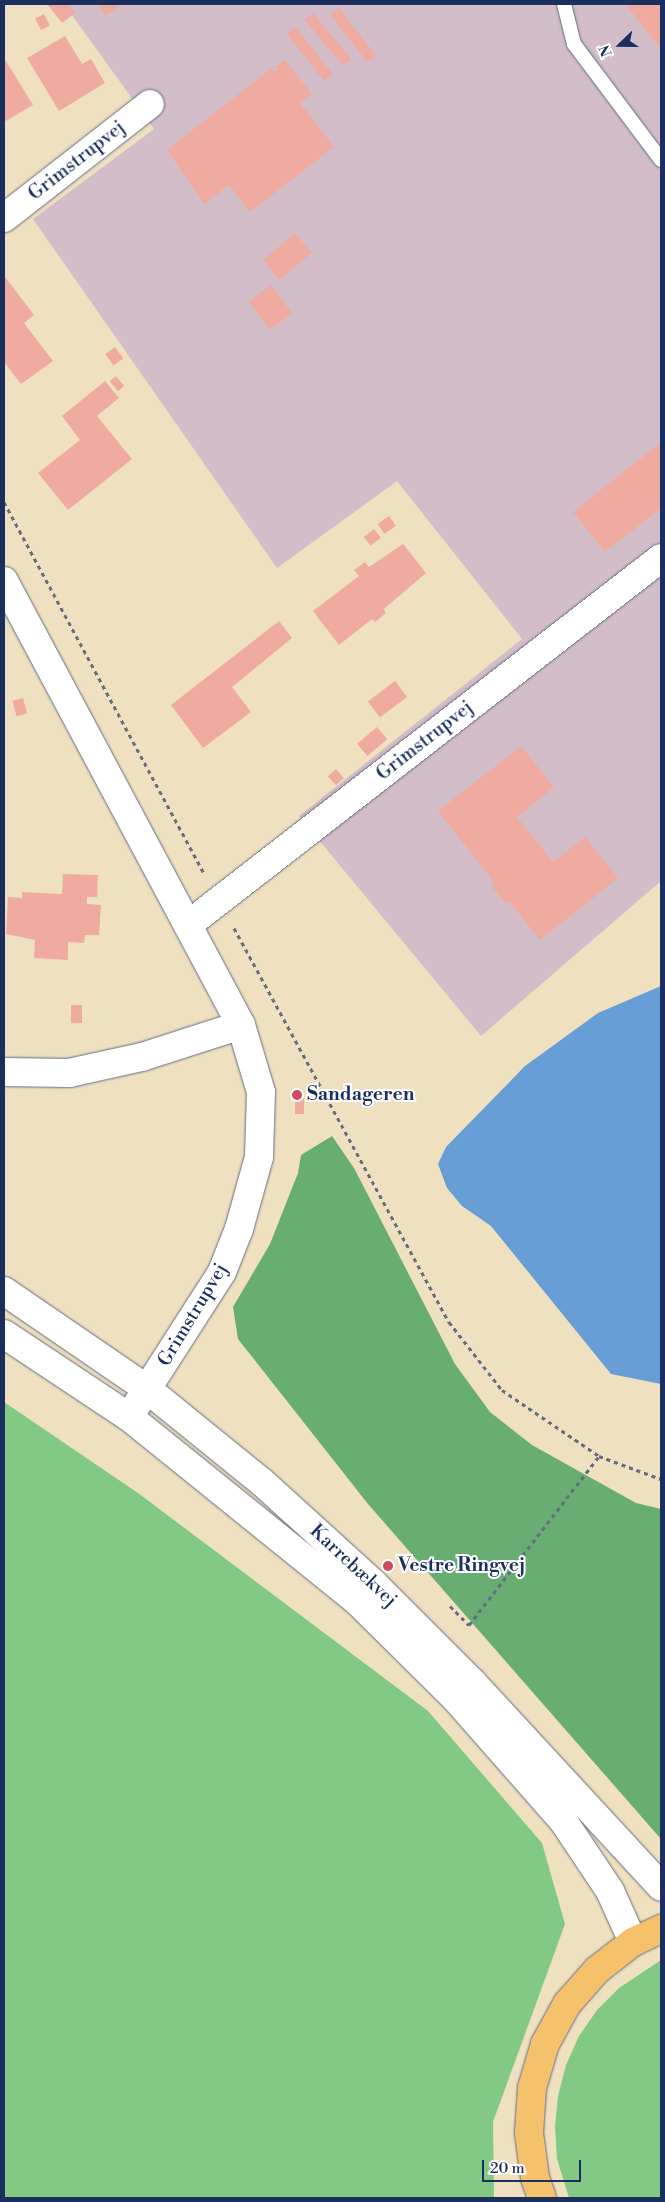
<!DOCTYPE html>
<html>
<head>
<meta charset="utf-8">
<style>
	body { margin:0 }
	#map { position:relative; width:665px; height:2202px; overflow:hidden; background:#efe0c0; font-family:"Libre Bodoni",serif }
	div>[style] { position:absolute }
	[style*='--x'] { left:calc(var(--x)*1px); top:calc(var(--y)*1px); width:calc(var(--w)*1px); rotate:calc(var(--a)*1deg) }
	.industrial>* { inset:0; background:#d2bdc8 }
	.green>* { inset:0; background:#81c985 }
	.forest>* { inset:0; background:#68ad72 }
	.water>* { inset:0; background:#679ed5 }
	.building>* { inset:0; background:#f0aba1; transform-origin:0 0 }
	.path>* { height:3px; margin-top:-1.5px; transform-origin:0; background:repeating-linear-gradient(90deg,#656d80 0 4px,transparent 0 8px) }
	.roads { filter:drop-shadow(0 0 1px #656d80) drop-shadow(0 0 1px #656d80) }
	.service>* { height:14px; margin:-7px; padding:0 7px; transform-origin:7px; border-radius:7px; background:#fff }
	.minor>* { height:28px; margin:-14px; padding:0 14px; transform-origin:14px; border-radius:14px; background:#fff }
	.tertiary>* { height:28px; margin:-14px; padding:0 14px; transform-origin:14px; border-radius:14px; background:#fff }
	.primary>* { height:28px; margin:-14px; padding:0 14px; transform-origin:14px; border-radius:14px; background:#f6c16b }
	.dots>* { width:14px; height:14px; translate:-50% -50%; box-sizing:border-box; border:2px solid #fff; border-radius:50% }
	span { translate:-50% -50%; white-space:nowrap; text-align:center; line-height:1.15; -webkit-text-stroke:4px #fff; paint-order:stroke }
	.street-label { font-size:19px; color:#1b2f5e }
	.poi-label { font-size:19px; color:#1b2f5e; font-weight:700 }
	.left { translate:0 -50%; text-align:left }
	.frame { position:absolute; inset:0; border:5px solid #1b2f5e; pointer-events:none }
	.north { position:absolute; left:595px; top:20px; width:50px; height:50px; -webkit-text-stroke:4px #fff; paint-order:stroke; rotate:248deg; font-size:14px; font-weight:700; line-height:20px; text-align:center; color:#1b2f5e }
	.north::after { content:''; display:block; margin:auto; width:18px; height:22px; background:#1b2f5e; clip-path:polygon(50% 0,100% 100%,50% 72%,0 100%) }
	.scale { position:absolute; left:482px; top:2160px; width:99px; height:22px; box-sizing:border-box; border:2px solid #1b2f5e; border-top:0; padding-left:6px; font-size:15px; line-height:18px; white-space:nowrap; color:#1b2f5e; -webkit-text-stroke:4px #fff; paint-order:stroke }
</style>
</head>
<body>
<div id="map">
	<div class="industrial">
		<i style="clip-path:polygon(64px 4px,661px 4px,661px 881px,481px 1036px,299px 816px,522px 639px,397px 481px,277px 568px,33px 219px,154px 129px)"></i>
	</div>
	<div class="green">
		<i style="clip-path:polygon(4px 1402px,138px 1493px,428px 1711px,542px 1843px,565px 1924px,493px 2122px,494px 2198px,4px 2198px)"></i>
		<i style="clip-path:polygon(661px 1960px,661px 2198px,569px 2198px,557px 2159px,555px 2127px,558px 2096px,566px 2065px,579px 2036px,597px 2010px,619px 1988px)"></i>
	</div>
	<div class="forest">
		<i style="clip-path:polygon(332px 1136px,354px 1168px,455px 1364px,490px 1412px,532px 1445px,636px 1503px,661px 1509px,661px 1839px,368px 1504px,238px 1339px,233px 1307px,270px 1244px,298px 1173px,301px 1155px)"></i>
	</div>
	<div class="water">
		<i style="clip-path:polygon(661px 986px,661px 1384px,611px 1374px,491px 1226px,462px 1206px,447px 1188px,438px 1164px,446px 1147px,525px 1066px,598px 1013px)"></i>
	</div>
	<div class="building">
		<i style="clip-path:polygon(47px 4px,68px 4px,75px 13px,62px 23px)"></i>
		<i style="clip-path:polygon(97px 4px,121px 4px,106px 16px)"></i>
		<i style="clip-path:polygon(625px 4px,661px 4px,661px 49px)"></i>
		<i style="left:339px;top:8px;width:60px;height:11px;rotate:52deg"></i>
		<i style="left:313px;top:13px;width:60px;height:11px;rotate:50deg"></i>
		<i style="left:44px;top:14px;width:13px;height:10px;rotate:63deg"></i>
		<i style="left:295px;top:27px;width:60px;height:11px;rotate:51deg"></i>
		<i style="clip-path:polygon(65px 36px,82px 64px,91px 59px,105px 83px,59px 111px,27px 58px)"></i>
		<i style="clip-path:polygon(285px 60px,312px 94px,300px 103px,334px 147px,250px 212px,229px 185px,204px 204px,167px 150px,272px 68px,274px 72px,278px 69px,275px 67px)"></i>
		<i style="clip-path:polygon(6px 61px,33px 105px,6px 121px,4px 119px,4px 63px)"></i>
		<i style="left:295px;top:233px;width:26px;height:42px;rotate:50deg"></i>
		<i style="clip-path:polygon(5px 277px,34px 315px,24px 323px,53px 361px,21px 384px,4px 362px)"></i>
		<i style="left:271px;top:285px;width:35px;height:28px;rotate:53deg"></i>
		<i style="left:115px;top:347px;width:14px;height:12px;rotate:54deg"></i>
		<i style="left:116px;top:376px;width:13px;height:8px;rotate:51deg"></i>
		<i style="clip-path:polygon(105px 381px,119px 398px,97px 416px,132px 459px,68px 510px,38px 473px,80px 440px,62px 416px)"></i>
		<i style="clip-path:polygon(661px 442px,661px 508px,605px 552px,573px 512px)"></i>
		<i style="left:389px;top:516px;width:12px;height:14px;rotate:55deg"></i>
		<i style="left:374px;top:529px;width:11px;height:13px;rotate:52deg"></i>
		<i style="clip-path:polygon(403px 544px,426px 573px,384px 609px,386px 613px,375px 622px,372px 619px,339px 645px,313px 611px,359px 576px,354px 570px,365px 562px,369px 567px)"></i>
		<i style="clip-path:polygon(279px 621px,292px 638px,232px 687px,251px 712px,203px 748px,171px 705px)"></i>
		<i style="left:395px;top:681px;width:20px;height:34px;rotate:53deg"></i>
		<i style="left:23px;top:698px;width:16px;height:11px;rotate:75deg"></i>
		<i style="left:377px;top:727px;width:16px;height:26px;rotate:50deg"></i>
		<i style="clip-path:polygon(521px 746px,554px 787px,517px 817px,553px 862px,585px 837px,618px 878px,540px 940px,509px 901px,506px 904px,490px 884px,494px 882px,438px 811px)"></i>
		<i style="left:336px;top:769px;width:12px;height:11px;rotate:48deg"></i>
		<i style="clip-path:polygon(63px 874px,98px 875px,97px 897px,87px 897px,87px 904px,101px 905px,99px 935px,85px 935px,84px 943px,68px 942px,68px 960px,34px 958px,35px 940px,6px 934px,8px 897px,22px 898px,22px 892px,62px 894px)"></i>
		<i style="left:71px;top:1005px;width:11px;height:18px"></i>
		<i style="left:295px;top:1098px;width:9px;height:16px"></i>
	</div>
	<div class="path">
		<i style="--x:4;--y:502;--w:422;--a:61.7"></i>
		<i style="--x:234;--y:928;--w:449;--a:61.4"></i>
		<i style="--x:449;--y:1322;--w:86;--a:52.1"></i>
		<i style="--x:502;--y:1390;--w:117;--a:34.2"></i>
		<i style="--x:599;--y:1456;--w:66;--a:20.4"></i>
		<i style="--x:450;--y:1606;--w:27;--a:45"></i>
		<i style="--x:469;--y:1625;--w:213;--a:-52.4"></i>
	</div>
	<div class="roads">
		<div class="service">
			<i style="--x:564;--y:4;--w:41;--a:76"></i>
			<i style="--x:574;--y:44;--w:145;--a:53.1"></i>
		</div>
		<div class="minor">
			<i style="--x:4;--y:218;--w:185;--a:-38"></i>
			<i style="--x:189;--y:924;--w:597;--a:-37.79"></i>
			<i style="--x:4;--y:1072;--w:65;--a:0.9"></i>
			<i style="--x:69;--y:1073;--w:75;--a:-12.4"></i>
			<i style="--x:142;--y:1057;--w:104;--a:-17.9"></i>
		</div>
		<div class="tertiary">
			<i style="--x:4;--y:581;--w:503;--a:61.91"></i>
			<i style="--x:241;--y:1025;--w:70;--a:73.4"></i>
			<i style="--x:261;--y:1092;--w:65;--a:91.8"></i>
			<i style="--x:259;--y:1157;--w:75;--a:105.5"></i>
			<i style="--x:239;--y:1229;--w:46;--a:111.6"></i>
			<i style="--x:222;--y:1272;--w:172;--a:122.7"></i>
			<i style="--x:4;--y:1291;--w:173;--a:34.4"></i>
			<i style="--x:147;--y:1389;--w:149;--a:39"></i>
			<i style="--x:263;--y:1483;--w:149;--a:42.3"></i>
			<i style="--x:373;--y:1583;--w:141;--a:45"></i>
			<i style="--x:473;--y:1683;--w:277;--a:47.3"></i>
			<i style="--x:4;--y:1334;--w:150;--a:33.6"></i>
			<i style="--x:129;--y:1417;--w:294;--a:38.9"></i>
			<i style="--x:358;--y:1602;--w:139;--a:44.7"></i>
			<i style="--x:457;--y:1700;--w:162;--a:48.7"></i>
			<i style="--x:564;--y:1822;--w:83;--a:56.3"></i>
			<i style="--x:610;--y:1891;--w:56;--a:65.7"></i>
		</div>
		<div class="primary">
			<i style="--x:542;--y:2198;--w:21;--a:-109"></i>
			<i style="--x:535;--y:2178;--w:45;--a:-97.6"></i>
			<i style="--x:529;--y:2133;--w:45;--a:-86.2"></i>
			<i style="--x:532;--y:2088;--w:46;--a:-73.5"></i>
			<i style="--x:545;--y:2044;--w:46;--a:-61.2"></i>
			<i style="--x:567;--y:2004;--w:45;--a:-48.6"></i>
			<i style="--x:597;--y:1970;--w:46;--a:-37.9"></i>
			<i style="--x:633;--y:1942;--w:31;--a:-25"></i>
		</div>
	</div>
	<div class="dots">
		<i style="left:297px;top:1095px;background:#d1495b"></i>
		<i style="left:388px;top:1566px;background:#d1495b"></i>
	</div>
	<div class="street-label">
		<span style="left:77px;top:161px;rotate:-38deg">Grimstrupvej</span>
		<span style="left:425px;top:741px;rotate:-38deg">Grimstrupvej</span>
		<span style="left:193px;top:1315px;rotate:-59deg">Grimstrupvej</span>
		<span style="left:353px;top:1566px;rotate:43deg">Karrebækvej</span>
	</div>
	<div class="poi-label">
		<span class="left" style="left:307px;top:1095px">Sandageren</span>
		<span class="left" style="left:398px;top:1566px">Vestre Ringvej</span>
	</div>
	<div class="frame"></div>
	<div class="north">N</div>
	<div class="scale">20 m</div>
</div>
</body>
</html>
